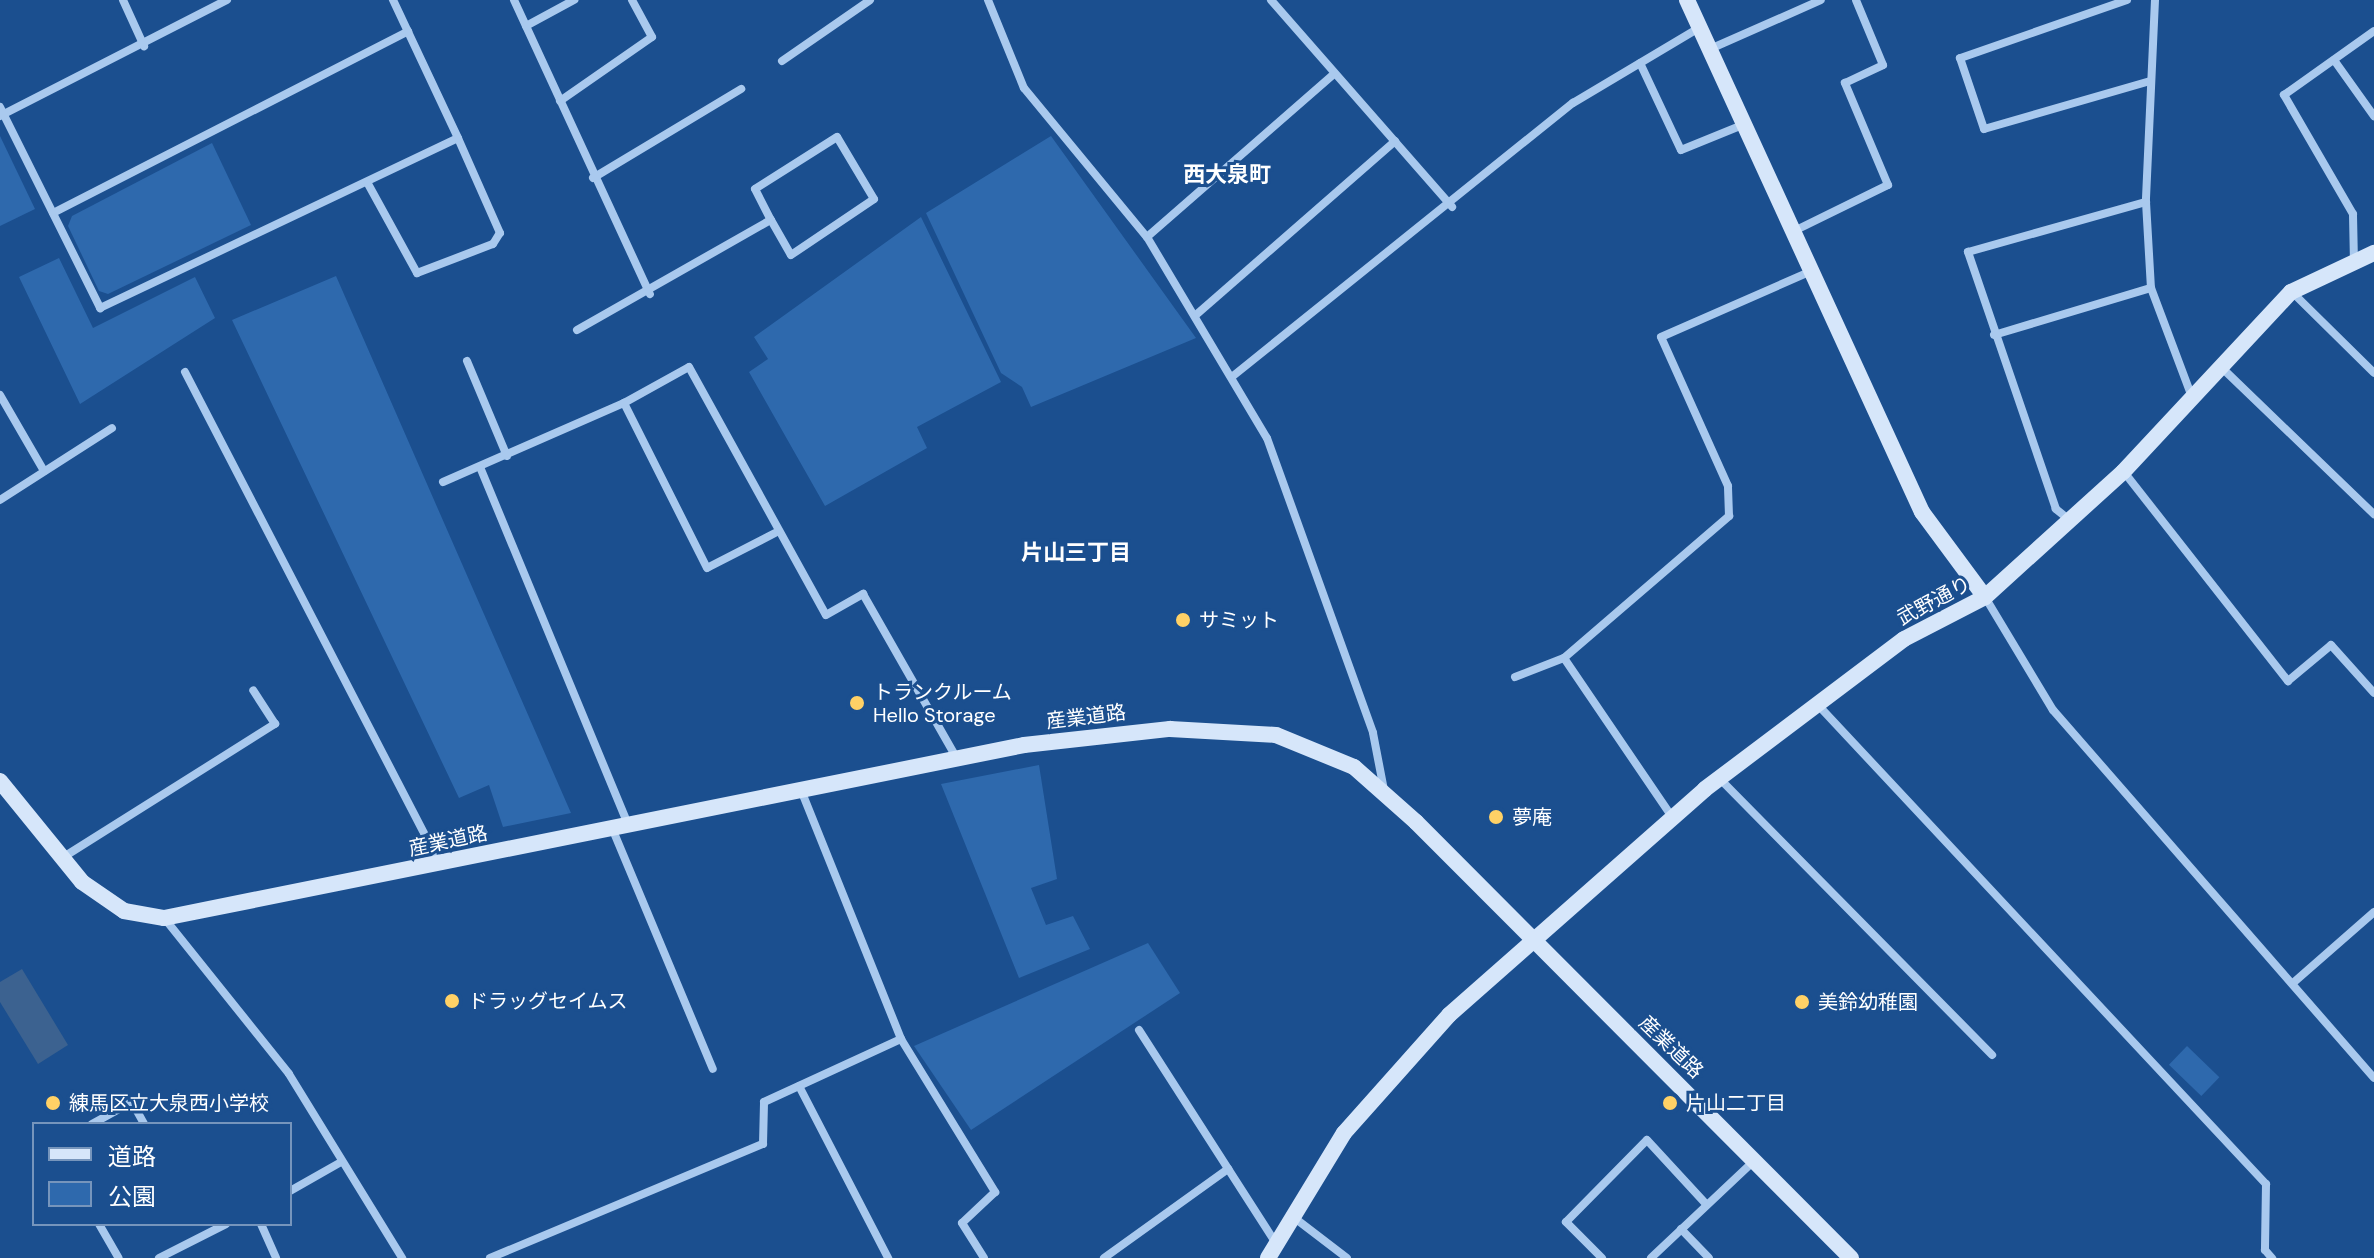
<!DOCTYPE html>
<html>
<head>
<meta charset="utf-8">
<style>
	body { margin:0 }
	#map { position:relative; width:2374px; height:1258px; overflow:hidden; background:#1b4f8f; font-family:"DM Sans","Noto Sans JP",sans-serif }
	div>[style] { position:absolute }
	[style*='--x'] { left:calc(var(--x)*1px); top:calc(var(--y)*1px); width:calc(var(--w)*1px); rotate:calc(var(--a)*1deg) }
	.green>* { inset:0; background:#2e69ad; transform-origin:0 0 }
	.water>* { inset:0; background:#3c6290 }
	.street>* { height:8px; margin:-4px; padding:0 4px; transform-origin:4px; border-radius:4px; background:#a9c9ee }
	.secondary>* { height:16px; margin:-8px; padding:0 8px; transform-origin:8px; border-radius:8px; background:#d6e6fa }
	.dots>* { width:22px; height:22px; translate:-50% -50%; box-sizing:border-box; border:4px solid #1b4f8f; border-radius:50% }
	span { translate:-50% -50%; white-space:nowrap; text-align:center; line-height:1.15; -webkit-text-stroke:6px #1b4f8f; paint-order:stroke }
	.street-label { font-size:20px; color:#fff }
	.poi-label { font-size:20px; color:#fff }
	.left { translate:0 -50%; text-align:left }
	.neighbourhood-label { font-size:22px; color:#fff; font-weight:700 }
	.legend { position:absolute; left:32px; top:1122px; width:260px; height:104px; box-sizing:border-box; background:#1b4f8f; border:2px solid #7695bc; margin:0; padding:10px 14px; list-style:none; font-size:24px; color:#fff }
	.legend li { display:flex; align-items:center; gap:16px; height:40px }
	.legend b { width:40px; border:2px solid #7695bc }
</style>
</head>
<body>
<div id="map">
	<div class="green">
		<i style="clip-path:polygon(0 136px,35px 209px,0 226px)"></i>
		<i style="clip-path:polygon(1051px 136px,1196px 338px,1031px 407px,1022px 387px,1001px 373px,926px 213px)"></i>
		<i style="clip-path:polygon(212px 143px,251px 225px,108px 294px,99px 291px,68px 226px,72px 216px)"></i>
		<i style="clip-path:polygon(921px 217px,1001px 382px,917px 427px,927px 448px,825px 506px,749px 372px,768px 359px,754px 337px)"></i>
		<i style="clip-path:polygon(59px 258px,93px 328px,195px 277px,215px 318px,80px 404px,19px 277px)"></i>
		<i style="clip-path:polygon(336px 276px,571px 813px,503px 827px,489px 785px,459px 798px,232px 320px)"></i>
		<i style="clip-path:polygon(1039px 765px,1057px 879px,1031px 888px,1046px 925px,1073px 916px,1090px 949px,1019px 978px,941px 784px)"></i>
		<i style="clip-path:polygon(1148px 943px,1180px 993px,971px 1130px,914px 1046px)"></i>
		<i style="left:2187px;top:1046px;width:45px;height:26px;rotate:44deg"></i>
	</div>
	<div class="water">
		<i style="clip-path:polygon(22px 969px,68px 1045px,38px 1064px,0 1002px,0 982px)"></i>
	</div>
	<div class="street">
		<i style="--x:123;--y:0;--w:51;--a:65.5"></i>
		<i style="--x:514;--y:0;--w:324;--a:65.2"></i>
		<i style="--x:988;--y:0;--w:95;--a:67.8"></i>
		<i style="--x:1024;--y:88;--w:193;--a:50.5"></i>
		<i style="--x:1147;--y:237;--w:234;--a:59.2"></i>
		<i style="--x:1267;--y:438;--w:313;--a:70.2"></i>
		<i style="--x:1373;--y:733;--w:58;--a:79.1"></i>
		<i style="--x:1271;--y:0;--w:275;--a:48.8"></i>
		<i style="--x:2127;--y:0;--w:177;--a:160.8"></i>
		<i style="--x:1960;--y:58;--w:75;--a:71.3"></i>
		<i style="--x:1984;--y:129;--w:173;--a:-16.1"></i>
		<i style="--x:2155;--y:0;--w:202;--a:92.6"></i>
		<i style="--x:2146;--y:202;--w:86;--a:86.7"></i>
		<i style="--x:2151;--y:288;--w:116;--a:69.4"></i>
		<i style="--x:526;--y:26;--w:55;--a:-28.4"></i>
		<i style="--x:1710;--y:49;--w:121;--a:-23.8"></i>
		<i style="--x:2334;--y:60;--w:69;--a:54.5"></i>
		<i style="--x:782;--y:61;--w:107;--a:-34.7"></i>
		<i style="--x:1640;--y:63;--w:96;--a:64.8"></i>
		<i style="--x:1681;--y:150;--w:69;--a:-22.1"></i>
		<i style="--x:560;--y:101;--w:112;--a:-34.8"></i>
		<i style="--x:652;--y:37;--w:42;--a:-118.4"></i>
		<i style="--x:0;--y:107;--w:225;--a:63.5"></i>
		<i style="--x:100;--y:308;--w:396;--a:-25.4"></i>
		<i style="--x:458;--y:138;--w:153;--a:-115.2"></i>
		<i style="--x:0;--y:116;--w:255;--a:-27.1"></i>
		<i style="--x:593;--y:178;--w:173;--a:-31"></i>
		<i style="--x:367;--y:182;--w:104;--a:61.2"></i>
		<i style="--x:417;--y:273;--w:81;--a:-20.9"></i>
		<i style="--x:493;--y:244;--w:13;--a:-58"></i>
		<i style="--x:500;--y:233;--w:104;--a:-113.9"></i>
		<i style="--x:53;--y:213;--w:399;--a:-27.1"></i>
		<i style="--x:1792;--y:232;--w:107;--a:-26.1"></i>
		<i style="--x:1888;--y:185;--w:111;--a:-112.9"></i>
		<i style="--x:1845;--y:83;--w:42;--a:-25.3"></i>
		<i style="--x:1883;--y:65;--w:70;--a:-112.6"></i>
		<i style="--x:1147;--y:237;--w:248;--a:-41.1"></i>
		<i style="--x:2354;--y:263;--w:49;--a:-91.2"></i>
		<i style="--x:2353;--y:214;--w:138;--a:-120.1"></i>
		<i style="--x:2284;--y:95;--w:110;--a:-35.4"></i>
		<i style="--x:2292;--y:292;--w:115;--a:44.6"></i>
		<i style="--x:1197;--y:314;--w:263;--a:-41.1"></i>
		<i style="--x:577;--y:330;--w:223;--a:-29.6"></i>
		<i style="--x:771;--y:220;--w:40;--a:60.3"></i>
		<i style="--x:791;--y:255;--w:100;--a:-34"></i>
		<i style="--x:874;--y:199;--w:72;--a:-120.8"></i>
		<i style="--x:837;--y:137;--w:97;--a:147.6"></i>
		<i style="--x:755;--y:189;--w:35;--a:63"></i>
		<i style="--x:1994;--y:335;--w:164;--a:-16.7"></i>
		<i style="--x:467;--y:361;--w:103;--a:67.2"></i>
		<i style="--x:2220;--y:366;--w:214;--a:43.9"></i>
		<i style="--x:185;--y:372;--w:552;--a:62.6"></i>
		<i style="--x:1233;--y:376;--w:436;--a:-38.8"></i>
		<i style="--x:1573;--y:103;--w:147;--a:-30.8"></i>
		<i style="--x:0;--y:395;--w:88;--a:59.9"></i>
		<i style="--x:480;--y:467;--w:386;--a:67.5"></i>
		<i style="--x:2124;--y:472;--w:266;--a:51.9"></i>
		<i style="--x:2288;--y:681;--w:56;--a:-39.9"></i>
		<i style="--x:2331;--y:645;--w:64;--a:48.1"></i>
		<i style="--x:443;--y:482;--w:197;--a:-23.6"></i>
		<i style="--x:0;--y:500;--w:133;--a:-32.7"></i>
		<i style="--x:2072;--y:522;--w:21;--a:-141"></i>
		<i style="--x:2056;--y:509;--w:272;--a:-108.9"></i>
		<i style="--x:1968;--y:252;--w:185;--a:-15.7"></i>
		<i style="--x:775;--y:533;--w:76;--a:152.8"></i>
		<i style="--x:707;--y:568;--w:185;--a:-116.7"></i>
		<i style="--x:624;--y:403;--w:74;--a:-29"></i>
		<i style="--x:689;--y:367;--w:283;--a:61.1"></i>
		<i style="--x:826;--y:615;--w:43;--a:-29.6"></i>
		<i style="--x:863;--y:594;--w:188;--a:60.3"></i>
		<i style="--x:1985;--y:597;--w:132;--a:59"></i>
		<i style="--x:2053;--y:710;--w:488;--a:48.9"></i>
		<i style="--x:1564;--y:658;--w:192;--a:55.8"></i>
		<i style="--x:1515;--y:677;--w:53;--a:-21.2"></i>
		<i style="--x:1564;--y:658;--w:218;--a:-40.7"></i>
		<i style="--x:1729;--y:516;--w:30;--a:-92"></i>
		<i style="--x:1728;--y:486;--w:163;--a:-114.2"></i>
		<i style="--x:1661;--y:337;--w:164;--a:-23.7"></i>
		<i style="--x:1818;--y:705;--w:656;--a:46.92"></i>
		<i style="--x:2266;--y:1184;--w:66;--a:90.9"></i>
		<i style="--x:2265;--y:1250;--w:11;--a:49"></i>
		<i style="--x:1719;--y:778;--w:389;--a:45.4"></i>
		<i style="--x:801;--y:790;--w:268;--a:68.1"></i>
		<i style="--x:901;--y:1039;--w:180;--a:58.4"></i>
		<i style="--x:995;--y:1192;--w:45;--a:136.8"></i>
		<i style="--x:962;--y:1223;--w:41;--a:57.8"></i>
		<i style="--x:612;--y:828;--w:261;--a:67.3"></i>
		<i style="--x:62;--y:858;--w:252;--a:-32.2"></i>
		<i style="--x:275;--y:724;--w:40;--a:-122.9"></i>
		<i style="--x:165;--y:919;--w:198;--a:51.3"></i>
		<i style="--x:289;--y:1074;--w:216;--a:58.4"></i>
		<i style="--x:2293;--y:983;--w:108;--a:-41.2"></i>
		<i style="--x:1139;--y:1030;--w:253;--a:57.3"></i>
		<i style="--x:799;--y:1086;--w:194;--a:62.6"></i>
		<i style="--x:92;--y:1124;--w:46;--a:-28.8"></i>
		<i style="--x:132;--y:1102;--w:25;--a:61"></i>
		<i style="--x:290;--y:1191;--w:59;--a:-29.6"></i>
		<i style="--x:1292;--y:1216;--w:69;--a:37.4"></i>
		<i style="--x:99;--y:1224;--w:39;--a:60"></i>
		<i style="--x:261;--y:1224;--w:37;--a:66"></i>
		<i style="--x:1681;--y:1229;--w:40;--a:46"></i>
		<i style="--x:159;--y:1258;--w:75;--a:-26.9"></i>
		<i style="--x:490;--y:1258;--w:296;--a:-22.7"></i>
		<i style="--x:763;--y:1144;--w:42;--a:-88.6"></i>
		<i style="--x:764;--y:1102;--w:151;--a:-24.7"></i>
		<i style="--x:1104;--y:1258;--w:153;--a:-35.7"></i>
		<i style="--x:1602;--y:1258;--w:51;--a:-135"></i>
		<i style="--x:1566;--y:1222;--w:115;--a:-45.4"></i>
		<i style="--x:1647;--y:1140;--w:87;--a:47.3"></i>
		<i style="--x:1651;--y:1258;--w:143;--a:-43.3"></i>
	</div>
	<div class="secondary">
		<i style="--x:1687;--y:0;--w:563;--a:65.35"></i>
		<i style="--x:1922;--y:512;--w:106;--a:53.5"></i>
		<i style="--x:0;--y:781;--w:130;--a:50.9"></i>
		<i style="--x:82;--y:882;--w:51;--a:34.6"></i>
		<i style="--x:124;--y:911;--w:41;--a:9.9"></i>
		<i style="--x:164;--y:918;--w:877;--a:-11.37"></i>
		<i style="--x:1024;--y:745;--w:147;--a:-6.3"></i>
		<i style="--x:1170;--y:729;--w:106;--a:3.2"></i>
		<i style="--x:1276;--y:735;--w:84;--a:22.3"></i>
		<i style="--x:1354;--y:767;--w:83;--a:41.6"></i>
		<i style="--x:1416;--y:822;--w:616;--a:45.07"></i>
		<i style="--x:1268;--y:1258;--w:146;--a:-58.7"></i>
		<i style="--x:1344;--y:1133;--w:158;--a:-48.3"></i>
		<i style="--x:1449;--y:1015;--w:341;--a:-41.4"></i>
		<i style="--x:1705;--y:789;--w:249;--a:-37"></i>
		<i style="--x:1904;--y:639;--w:91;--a:-27.4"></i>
		<i style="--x:1985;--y:597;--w:186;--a:-42.2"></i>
		<i style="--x:2123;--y:472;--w:246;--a:-47"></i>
		<i style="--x:2291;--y:292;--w:92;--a:-25.2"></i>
	</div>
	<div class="dots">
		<i style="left:1183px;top:620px;background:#ffd166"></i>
		<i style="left:857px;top:703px;background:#ffd166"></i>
		<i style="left:1496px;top:817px;background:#ffd166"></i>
		<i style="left:452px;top:1001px;background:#ffd166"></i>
		<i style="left:1802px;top:1002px;background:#ffd166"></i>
		<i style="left:53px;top:1103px;background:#ffd166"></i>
		<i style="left:1670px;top:1103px;background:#ffd166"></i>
	</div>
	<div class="street-label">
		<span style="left:1934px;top:601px;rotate:-28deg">武野通り</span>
		<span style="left:1086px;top:717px;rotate:-7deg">産業道路</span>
		<span style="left:448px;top:841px;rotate:-12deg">産業道路</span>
		<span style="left:1671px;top:1047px;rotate:44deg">産業道路</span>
	</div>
	<div class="poi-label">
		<span class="left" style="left:1199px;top:620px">サミット</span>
		<span class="left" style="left:873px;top:704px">トランクルーム<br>Hello Storage</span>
		<span class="left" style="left:1512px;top:817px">夢庵</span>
		<span class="left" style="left:468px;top:1001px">ドラッグセイムス</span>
		<span class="left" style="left:1818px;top:1002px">美鈴幼稚園</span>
		<span class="left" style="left:69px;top:1103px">練馬区立大泉西小学校</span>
		<span class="left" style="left:1686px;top:1103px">片山二丁目</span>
	</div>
	<div class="neighbourhood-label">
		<span style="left:1227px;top:175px">西大泉町</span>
		<span style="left:1076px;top:553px">片山三丁目</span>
	</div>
	<ul class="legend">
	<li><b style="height:10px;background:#d6e6fa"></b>道路</li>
	<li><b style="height:22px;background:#2e69ad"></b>公園</li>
	</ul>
</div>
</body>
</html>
